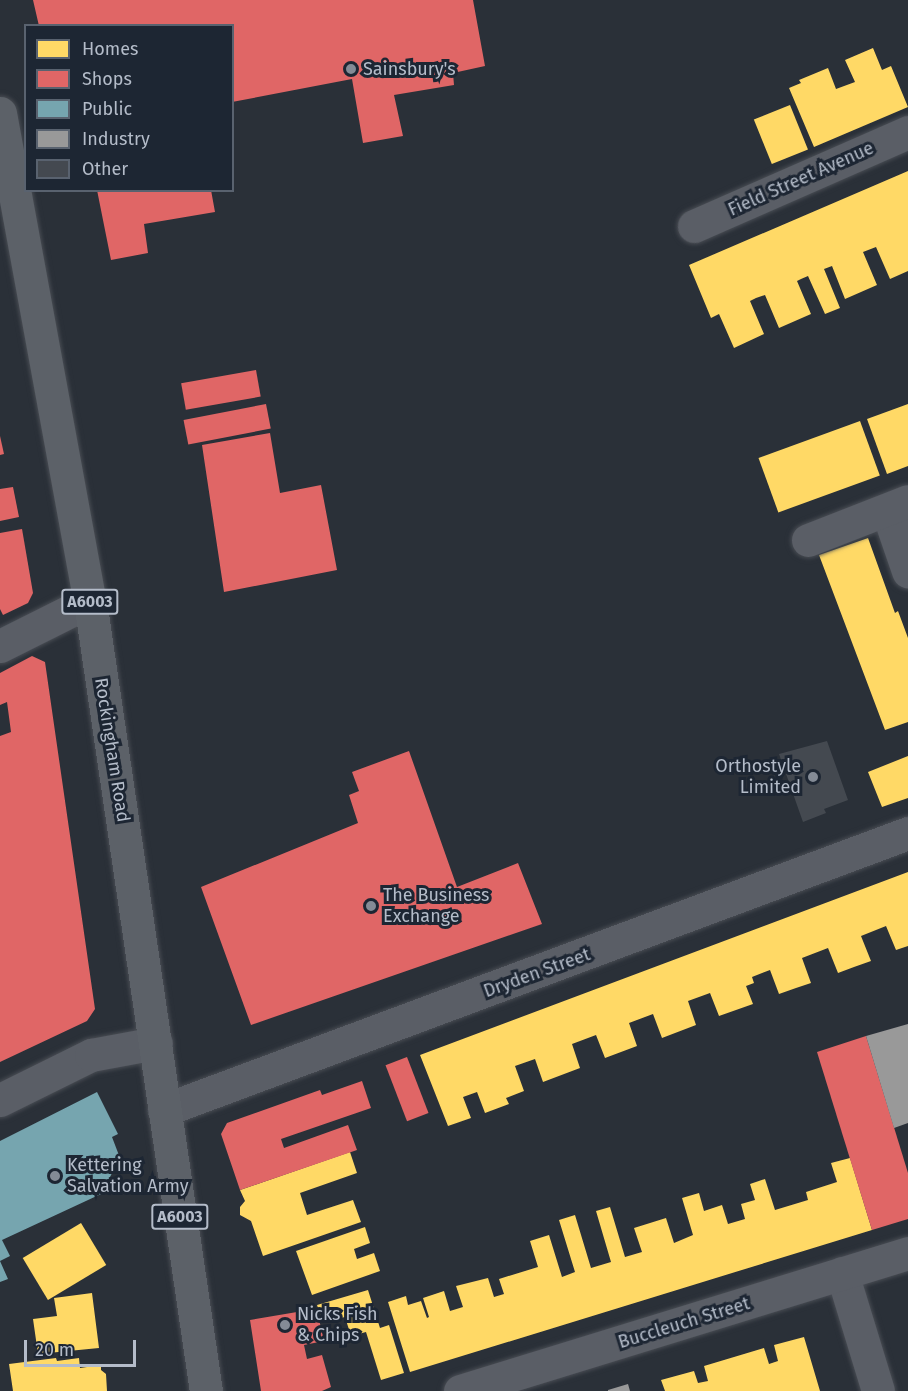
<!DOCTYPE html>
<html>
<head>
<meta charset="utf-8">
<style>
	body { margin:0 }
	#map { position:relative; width:908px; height:1391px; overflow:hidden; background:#2a3038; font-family:"Fira Sans",sans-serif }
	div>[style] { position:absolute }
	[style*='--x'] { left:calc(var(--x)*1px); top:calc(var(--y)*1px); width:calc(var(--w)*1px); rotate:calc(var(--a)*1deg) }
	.homes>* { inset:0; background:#ffd966; transform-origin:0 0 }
	.shops>* { inset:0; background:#e06666; transform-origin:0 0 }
	.public>* { inset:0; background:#76a5af }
	.industry>* { inset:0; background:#999 }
	.building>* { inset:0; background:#444950 }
	.roads { filter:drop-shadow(0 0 2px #484c53) drop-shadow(0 0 2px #484c53) }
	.minor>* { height:33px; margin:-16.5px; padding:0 16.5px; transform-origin:16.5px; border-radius:16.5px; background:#5a5e66 }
	.major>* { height:33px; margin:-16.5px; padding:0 16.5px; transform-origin:16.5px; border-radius:16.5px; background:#5c6168 }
	.dots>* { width:16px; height:16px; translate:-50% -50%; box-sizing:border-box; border:3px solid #1d2633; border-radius:50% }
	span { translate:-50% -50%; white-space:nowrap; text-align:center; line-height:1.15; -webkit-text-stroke:6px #1d2633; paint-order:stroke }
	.shield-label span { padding:2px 4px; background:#1d2633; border:2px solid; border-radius:4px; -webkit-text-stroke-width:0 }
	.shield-label { font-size:16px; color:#b4bcc9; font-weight:700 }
	.poi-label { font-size:18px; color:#b4bcc9 }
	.left { translate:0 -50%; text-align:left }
	.right { translate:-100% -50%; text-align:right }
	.street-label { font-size:18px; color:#b4bcc9 }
	.legend { position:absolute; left:24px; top:24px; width:210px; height:168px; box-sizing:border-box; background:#1d2633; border:2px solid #59626f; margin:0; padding:8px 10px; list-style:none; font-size:18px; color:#b4bcc9 }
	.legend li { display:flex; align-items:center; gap:12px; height:30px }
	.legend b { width:30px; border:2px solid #59626f }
	.scale { position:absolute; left:24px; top:1340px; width:112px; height:27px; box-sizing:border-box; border:3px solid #b4bcc9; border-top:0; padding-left:8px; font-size:18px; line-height:21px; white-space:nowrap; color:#b4bcc9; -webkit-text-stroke:4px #1d2633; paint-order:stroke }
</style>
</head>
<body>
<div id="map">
	<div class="homes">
		<i style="clip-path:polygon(873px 48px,882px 70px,891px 66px,908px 107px,814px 147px,789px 88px,801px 83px,799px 80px,828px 68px,836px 89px,855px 82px,845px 60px)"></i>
		<i style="left:790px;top:105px;width:48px;height:39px;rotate:68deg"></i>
		<i style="clip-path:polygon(908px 171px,908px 271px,890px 279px,876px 247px,863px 252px,877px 285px,845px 299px,832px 266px,824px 269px,840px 308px,825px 314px,808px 276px,801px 279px,797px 281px,811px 314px,779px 328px,765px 295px,756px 298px,750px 301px,764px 334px,734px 348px,719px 314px,711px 318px,689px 265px)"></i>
		<i style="clip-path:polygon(908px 404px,908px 466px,887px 474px,867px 419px)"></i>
		<i style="left:860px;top:421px;width:58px;height:108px;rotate:70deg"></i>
		<i style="clip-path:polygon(868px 538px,895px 613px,898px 611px,908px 638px,908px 722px,885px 730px,819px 555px)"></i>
		<i style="clip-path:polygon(908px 756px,908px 798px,882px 807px,868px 772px)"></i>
		<i style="clip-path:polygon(908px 872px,908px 946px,896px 950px,886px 926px,861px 936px,871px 961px,854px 967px,838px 973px,828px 948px,802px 958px,811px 983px,796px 988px,779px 994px,770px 970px,752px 977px,754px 983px,746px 986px,753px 1004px,719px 1016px,710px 993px,688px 1001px,696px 1025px,662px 1038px,653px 1014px,629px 1023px,637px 1046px,605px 1058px,596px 1035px,572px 1044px,580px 1068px,543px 1082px,535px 1059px,515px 1066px,524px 1091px,506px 1098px,509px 1104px,485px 1113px,477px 1092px,463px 1097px,471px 1118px,448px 1126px,420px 1055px)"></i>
		<i style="clip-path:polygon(350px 1152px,357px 1173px,300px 1193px,307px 1215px,353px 1200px,361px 1222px,263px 1256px,251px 1221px,240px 1215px,240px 1207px,245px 1201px,240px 1190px)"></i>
		<i style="clip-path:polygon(850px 1158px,872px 1230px,410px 1372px,388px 1302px,406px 1296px,408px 1305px,421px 1301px,427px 1318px,429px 1317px,423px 1298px,444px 1291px,450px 1311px,463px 1307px,456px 1286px,488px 1278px,494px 1297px,504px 1294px,499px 1279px,538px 1267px,530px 1241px,549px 1235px,562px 1277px,575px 1272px,559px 1220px,575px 1215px,591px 1268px,611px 1262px,596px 1211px,610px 1207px,625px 1257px,642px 1252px,634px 1228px,666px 1218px,674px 1243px,693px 1235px,682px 1198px,699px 1193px,704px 1211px,722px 1205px,728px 1224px,745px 1219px,741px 1204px,755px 1200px,750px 1184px,765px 1179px,775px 1210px,808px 1200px,806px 1192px,837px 1182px,831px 1163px)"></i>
		<i style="left:81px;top:1223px;width:49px;height:68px;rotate:59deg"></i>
		<i style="clip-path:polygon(365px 1227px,370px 1243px,354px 1249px,357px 1259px,374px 1253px,380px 1271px,312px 1295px,296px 1251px)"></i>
		<i style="clip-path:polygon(368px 1290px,380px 1328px,389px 1325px,404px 1373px,381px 1380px,366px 1332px,351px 1336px,345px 1317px,341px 1318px,339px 1312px,321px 1317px,317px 1305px)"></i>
		<i style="clip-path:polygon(92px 1293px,99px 1348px,38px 1354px,33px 1319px,57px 1316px,54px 1298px)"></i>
		<i style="clip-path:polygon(804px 1337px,820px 1391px,665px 1391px,661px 1380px,694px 1371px,698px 1383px,708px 1381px,704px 1366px,764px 1348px,769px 1364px,778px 1361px,774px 1345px)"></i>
		<i style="clip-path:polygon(56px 1358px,57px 1361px,79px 1358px,80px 1368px,101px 1365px,101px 1370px,106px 1374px,107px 1391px,13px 1391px,9px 1364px)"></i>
	</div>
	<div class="shops">
		<i style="clip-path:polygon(33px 0,473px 0,485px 66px,453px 73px,454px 85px,394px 95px,403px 136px,363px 143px,352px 79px,232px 102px,232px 26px,39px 26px)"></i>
		<i style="clip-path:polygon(97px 190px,211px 190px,215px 212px,144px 224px,148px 253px,111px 260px)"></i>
		<i style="left:256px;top:370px;width:27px;height:76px;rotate:80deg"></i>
		<i style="left:266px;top:404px;width:25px;height:84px;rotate:79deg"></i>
		<i style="clip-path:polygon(270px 433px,280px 493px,321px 485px,337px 570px,224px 592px,202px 445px)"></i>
		<i style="clip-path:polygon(0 436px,4px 454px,0 455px)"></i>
		<i style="clip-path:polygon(13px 487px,19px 517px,0 521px,0 489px)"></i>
		<i style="clip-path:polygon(22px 529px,33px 593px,28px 603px,3px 615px,0 609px,0 533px)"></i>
		<i style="clip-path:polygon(32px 656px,45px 662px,95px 1009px,87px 1021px,0 1062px,0 736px,11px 732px,7px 702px,0 705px,0 673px)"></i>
		<i style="clip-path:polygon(409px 751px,457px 887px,518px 863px,542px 924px,251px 1025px,201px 887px,358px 823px,349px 795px,359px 791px,352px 772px)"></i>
		<i style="clip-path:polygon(866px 1036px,908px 1173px,908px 1219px,872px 1230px,817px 1052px)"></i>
		<i style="left:407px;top:1057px;width:60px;height:23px;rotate:69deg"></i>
		<i style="clip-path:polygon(362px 1081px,371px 1108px,281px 1139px,284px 1148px,348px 1125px,357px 1150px,240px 1190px,221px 1134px,227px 1123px,320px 1090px,322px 1095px)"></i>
		<i style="clip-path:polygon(297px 1312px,298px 1318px,318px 1315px,324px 1341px,304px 1345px,307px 1359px,322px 1355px,331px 1387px,322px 1391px,261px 1391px,250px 1320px)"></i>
	</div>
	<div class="public">
		<i style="clip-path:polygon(97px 1092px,118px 1134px,112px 1137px,120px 1158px,101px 1194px,2px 1240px,10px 1256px,0 1261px,8px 1279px,0 1282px,0 1141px)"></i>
	</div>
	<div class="industry">
		<i style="clip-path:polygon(908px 1024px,908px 1123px,894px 1128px,866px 1036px)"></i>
		<i style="clip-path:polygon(628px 1384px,630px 1391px,608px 1391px,608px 1390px)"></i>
	</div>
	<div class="building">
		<i style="clip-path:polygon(827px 741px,848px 800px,824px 809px,826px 813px,803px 822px,779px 754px)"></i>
	</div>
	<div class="roads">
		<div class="minor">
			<i style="--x:694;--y:226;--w:234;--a:-23.7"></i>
			<i style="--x:887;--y:510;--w:65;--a:71"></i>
			<i style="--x:808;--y:540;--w:107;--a:-21.3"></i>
			<i style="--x:0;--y:646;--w:101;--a:-26.6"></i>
			<i style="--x:0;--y:1100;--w:102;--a:-26.3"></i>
			<i style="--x:91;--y:1055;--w:66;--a:-10.5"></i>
			<i style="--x:164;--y:1110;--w:794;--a:-20.42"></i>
			<i style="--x:842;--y:1273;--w:123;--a:73"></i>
			<i style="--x:460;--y:1391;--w:469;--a:-17.1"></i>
		</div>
		<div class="major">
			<i style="--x:0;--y:113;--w:496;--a:79.6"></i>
			<i style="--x:90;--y:601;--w:798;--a:81.65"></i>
		</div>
	</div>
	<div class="dots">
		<i style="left:351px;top:69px;background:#848b96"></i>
		<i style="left:813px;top:777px;background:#848b96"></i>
		<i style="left:371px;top:906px;background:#848b96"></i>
		<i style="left:55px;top:1176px;background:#848b96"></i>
		<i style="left:285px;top:1325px;background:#848b96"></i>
	</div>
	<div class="shield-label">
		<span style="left:90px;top:602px">A6003</span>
		<span style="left:180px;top:1217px">A6003</span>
	</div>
	<div class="poi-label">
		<span class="left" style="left:363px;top:69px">Sainsbury's</span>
		<span class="right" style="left:801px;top:777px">Orthostyle<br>Limited</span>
		<span class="left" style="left:383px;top:906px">The Business<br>Exchange</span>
		<span class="left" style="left:67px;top:1176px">Kettering<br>Salvation Army</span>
		<span class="left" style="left:297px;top:1325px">Nicks Fish<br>&amp; Chips</span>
	</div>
	<div class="street-label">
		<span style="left:801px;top:179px;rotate:-24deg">Field Street Avenue</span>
		<span style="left:112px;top:750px;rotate:81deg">Rockingham Road</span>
		<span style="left:537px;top:973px;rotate:-20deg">Dryden Street</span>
		<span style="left:684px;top:1323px;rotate:-17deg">Buccleuch Street</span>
	</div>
	<ul class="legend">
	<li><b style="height:16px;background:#ffd966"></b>Homes</li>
	<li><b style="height:16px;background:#e06666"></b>Shops</li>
	<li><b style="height:16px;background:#76a5af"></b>Public</li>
	<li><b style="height:16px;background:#999"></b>Industry</li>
	<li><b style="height:16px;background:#444950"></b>Other</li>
	</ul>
	<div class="scale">20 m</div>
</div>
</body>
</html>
